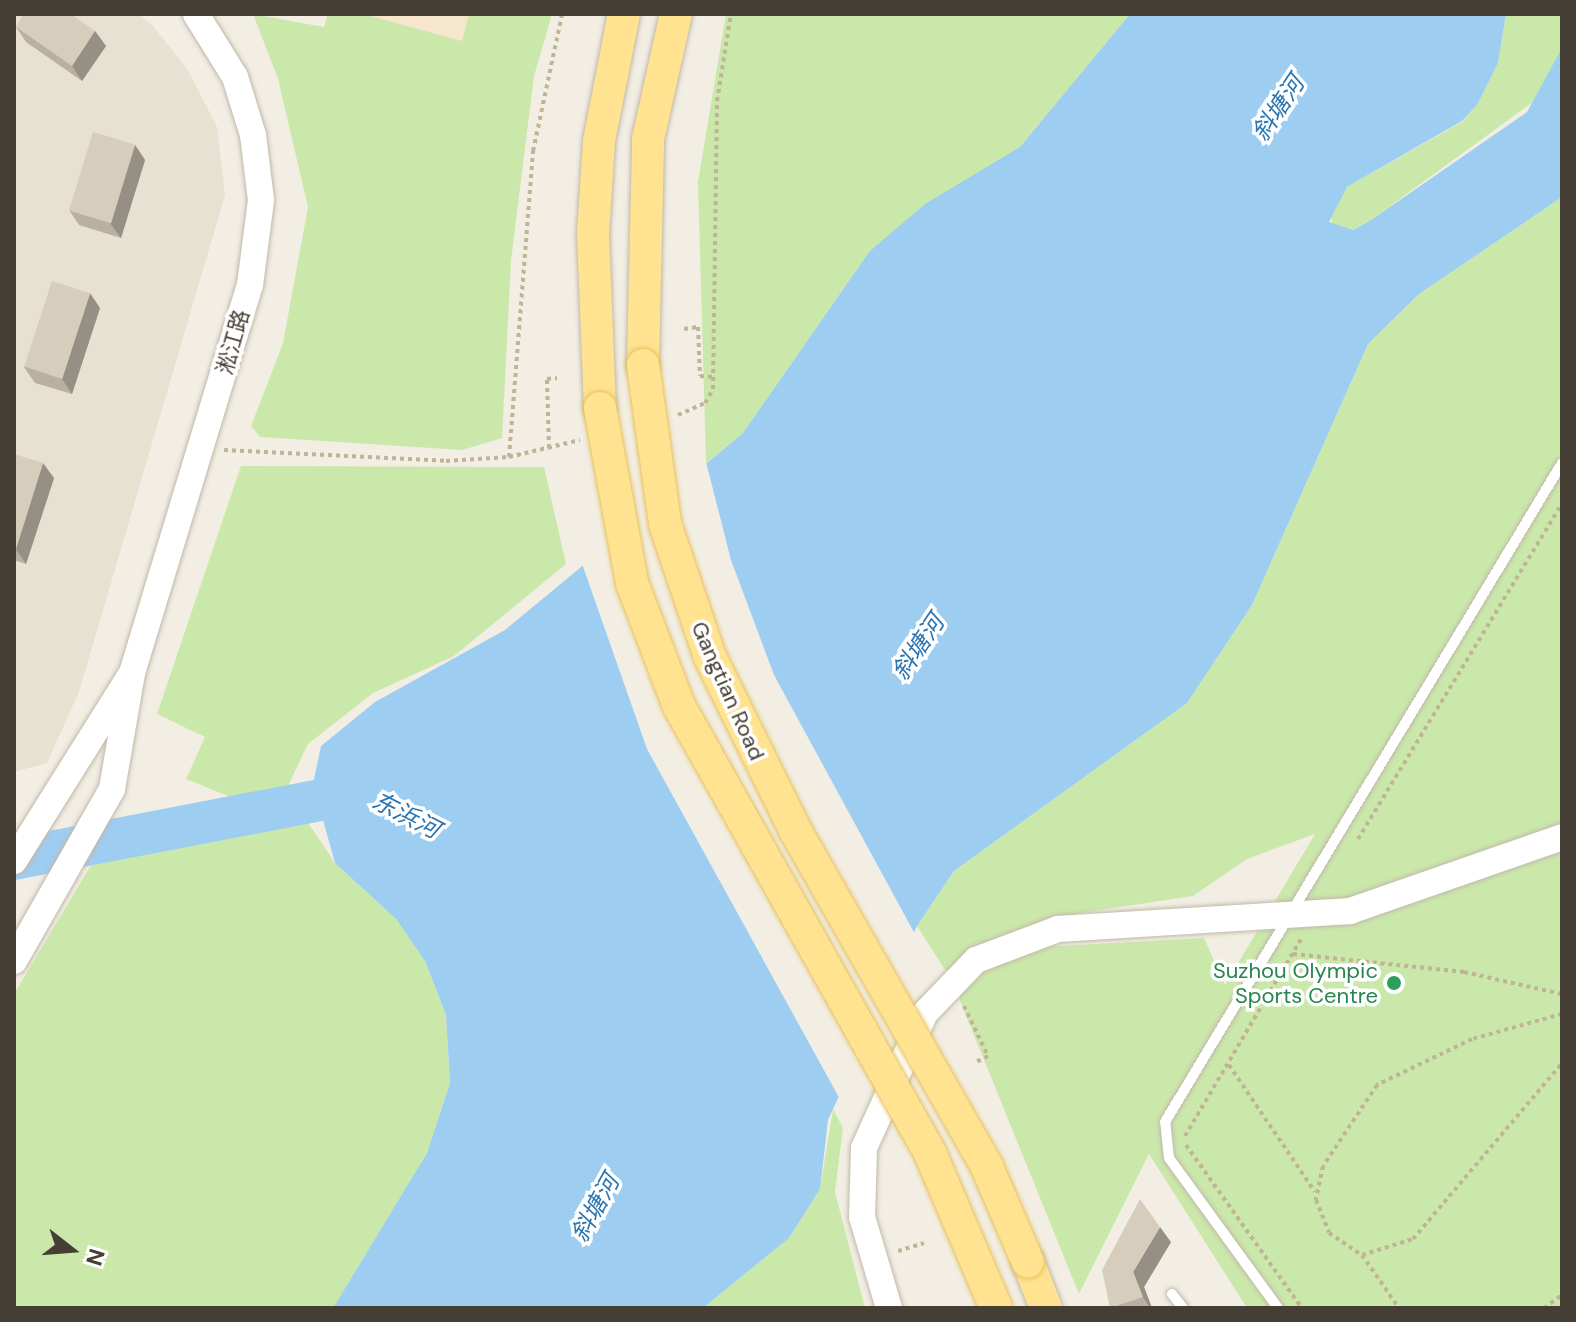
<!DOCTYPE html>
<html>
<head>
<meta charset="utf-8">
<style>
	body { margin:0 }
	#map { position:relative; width:1576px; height:1322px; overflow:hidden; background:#f2eee4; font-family:"DM Sans","Noto Sans SC",sans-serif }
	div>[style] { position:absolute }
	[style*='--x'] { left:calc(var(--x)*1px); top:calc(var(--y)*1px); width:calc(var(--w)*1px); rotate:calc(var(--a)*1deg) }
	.residential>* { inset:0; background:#e7e1d2 }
	.commercial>* { inset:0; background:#f6e6ce }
	.green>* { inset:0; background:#cbe8ab }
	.water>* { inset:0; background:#9ecdf2 }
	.pier>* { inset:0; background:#f2eee4 }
	.river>* { height:42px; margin:-21px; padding:0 21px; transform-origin:21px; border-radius:21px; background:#9ecdf2 }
	.path>* { height:4px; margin-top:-2px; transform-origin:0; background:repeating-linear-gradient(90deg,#c0b397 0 4px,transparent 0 8px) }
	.roads { filter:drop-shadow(0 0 2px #c1b9a9) drop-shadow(0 0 2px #c1b9a9) }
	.service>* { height:10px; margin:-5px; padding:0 5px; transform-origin:5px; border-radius:5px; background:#fff }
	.tertiary>* { height:26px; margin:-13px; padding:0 13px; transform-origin:13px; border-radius:13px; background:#fff }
	.primary>* { height:32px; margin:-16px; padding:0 16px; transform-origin:16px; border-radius:16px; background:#ffe390 }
	.bridges { filter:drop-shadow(0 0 2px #e6c15e) drop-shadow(0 0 2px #e6c15e) }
	.primary-bridge>* { height:32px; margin:-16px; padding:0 16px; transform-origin:16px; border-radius:16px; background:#ffe390 }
	.wall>* { inset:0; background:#b9b0a2 }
	.shaded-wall>* { inset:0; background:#969084 }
	.building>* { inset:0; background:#d7cdbc; transform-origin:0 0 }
	.dots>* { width:22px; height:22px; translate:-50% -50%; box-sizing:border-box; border:4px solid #fff; border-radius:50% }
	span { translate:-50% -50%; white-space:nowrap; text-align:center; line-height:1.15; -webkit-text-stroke:7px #fff; paint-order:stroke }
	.street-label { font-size:22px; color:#453e34 }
	.leisure-label { font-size:22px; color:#27864d }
	.right { translate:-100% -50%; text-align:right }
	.water-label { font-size:24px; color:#2b75b2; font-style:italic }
	.frame { position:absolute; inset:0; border:16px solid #453e34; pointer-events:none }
	.north { position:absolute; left:32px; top:1210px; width:80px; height:80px; -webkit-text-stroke:6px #fff; paint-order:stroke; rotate:107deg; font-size:22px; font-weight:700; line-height:32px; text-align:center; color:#453e34 }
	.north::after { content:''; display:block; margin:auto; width:28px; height:36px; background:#453e34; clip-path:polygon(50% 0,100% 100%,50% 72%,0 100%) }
</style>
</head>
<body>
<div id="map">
	<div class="residential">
		<i style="clip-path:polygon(14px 14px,139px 14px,153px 26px,188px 70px,217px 127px,225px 195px,79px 692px,47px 763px,14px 772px)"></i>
	</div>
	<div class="commercial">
		<i style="clip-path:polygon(363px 14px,469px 14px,462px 41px)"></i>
	</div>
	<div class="green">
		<i style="clip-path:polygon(253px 14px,324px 27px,328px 14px,363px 14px,462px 41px,469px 14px,552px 14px,534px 76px,511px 261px,502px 438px,462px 450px,260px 437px,251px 426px,283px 343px,308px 207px,278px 79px)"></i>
		<i style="clip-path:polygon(726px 14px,1130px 14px,1020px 147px,869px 252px,743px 433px,706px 463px,698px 182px)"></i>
		<i style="clip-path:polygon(1506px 14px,1562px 14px,1562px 48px,1541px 96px,1371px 220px,1352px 230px,1333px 228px,1330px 212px,1347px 187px,1462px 122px,1477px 105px,1498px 63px)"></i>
		<i style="clip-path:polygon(evenodd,1562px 197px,1562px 1308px,1247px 1308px,1149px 1154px,1079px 1294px,952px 981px,917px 926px,954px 871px,1187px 703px,1252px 605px,1368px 344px,1419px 294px,1562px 197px,1315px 834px,1225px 985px,1204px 938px,1025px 948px,969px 972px,1080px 913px,1193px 896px,1247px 859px,1315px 834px)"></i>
		<i style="clip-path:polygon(241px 466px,544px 467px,566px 564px,454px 656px,373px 693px,308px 744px,286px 790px,245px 803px,186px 779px,205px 737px,157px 714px)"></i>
		<i style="clip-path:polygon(307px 821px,335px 863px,396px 919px,425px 961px,446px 1015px,450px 1083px,427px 1153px,333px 1308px,14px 1308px,14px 994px,96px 857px)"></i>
		<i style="clip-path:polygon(833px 1109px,843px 1128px,835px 1192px,865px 1308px,703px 1308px,789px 1238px,820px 1189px)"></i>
	</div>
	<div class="water">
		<i style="clip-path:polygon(1130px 14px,1506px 14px,1498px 63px,1477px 105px,1462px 121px,1347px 187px,1329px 222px,1353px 230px,1371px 220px,1527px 112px,1562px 48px,1562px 197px,1419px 294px,1368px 344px,1252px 605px,1187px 703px,954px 871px,917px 926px,828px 1120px,820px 1189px,789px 1238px,703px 1308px,333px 1308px,427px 1153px,450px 1083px,446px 1015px,425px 961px,396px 919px,335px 863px,313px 784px,321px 746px,375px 702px,505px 630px,743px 433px,869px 252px,925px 204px,1020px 147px)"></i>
	</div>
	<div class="pier">
		<i style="clip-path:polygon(705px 458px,731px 560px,774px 675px,916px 936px,841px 1101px,647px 749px,580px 558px)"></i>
	</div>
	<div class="river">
		<i style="--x:14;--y:859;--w:353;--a:-10.9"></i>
		<i style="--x:361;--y:792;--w:13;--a:27"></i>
	</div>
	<div class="path">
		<i style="--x:684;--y:329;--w:14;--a:-8"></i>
		<i style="--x:698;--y:327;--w:49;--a:87.7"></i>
		<i style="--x:700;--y:376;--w:14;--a:4"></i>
		<i style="--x:678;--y:415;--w:30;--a:-24"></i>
		<i style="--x:705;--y:403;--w:16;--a:-60"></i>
		<i style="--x:713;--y:389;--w:288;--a:-89.2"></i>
		<i style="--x:717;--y:101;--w:88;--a:-80.9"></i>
		<i style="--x:549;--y:448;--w:69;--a:-91.7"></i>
		<i style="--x:547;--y:379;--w:10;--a:-6"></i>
		<i style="--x:224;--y:450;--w:222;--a:2.8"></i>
		<i style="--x:446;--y:461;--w:63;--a:-3.6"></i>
		<i style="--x:509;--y:457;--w:73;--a:-13.5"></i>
		<i style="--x:509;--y:457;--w:307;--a:-85.5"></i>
		<i style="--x:533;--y:151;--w:140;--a:-78"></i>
		<i style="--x:1358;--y:839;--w:393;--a:-58.7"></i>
		<i style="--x:1293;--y:954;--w:172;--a:6"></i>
		<i style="--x:1464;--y:972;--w:100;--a:12.7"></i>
		<i style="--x:964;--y:1006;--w:55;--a:64.4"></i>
		<i style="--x:988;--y:1056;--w:13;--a:153"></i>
		<i style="--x:1562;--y:1014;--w:93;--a:164.5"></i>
		<i style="--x:1472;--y:1039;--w:106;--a:154.2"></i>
		<i style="--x:1377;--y:1085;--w:97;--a:123.7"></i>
		<i style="--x:1323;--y:1166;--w:35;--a:102"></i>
		<i style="--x:1316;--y:1200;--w:35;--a:68"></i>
		<i style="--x:1329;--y:1233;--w:40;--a:34"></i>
		<i style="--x:1362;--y:1255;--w:53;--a:-17.4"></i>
		<i style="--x:1413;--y:1239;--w:231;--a:-49.7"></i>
		<i style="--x:1229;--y:1065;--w:153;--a:55.9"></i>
		<i style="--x:1185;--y:1136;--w:231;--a:-59.5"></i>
		<i style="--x:1186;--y:1145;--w:200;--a:54.6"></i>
		<i style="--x:898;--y:1251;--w:27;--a:-17"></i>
		<i style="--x:1362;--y:1255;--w:65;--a:55.1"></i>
		<i style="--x:1544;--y:1308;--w:22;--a:-36"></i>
	</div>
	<div class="roads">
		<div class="service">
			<i style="--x:1172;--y:1294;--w:18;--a:52"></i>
			<i style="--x:1278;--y:1308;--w:185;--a:-126"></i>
			<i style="--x:1169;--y:1158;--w:36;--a:-96"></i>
			<i style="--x:1165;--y:1122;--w:769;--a:-58.93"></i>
		</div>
		<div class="tertiary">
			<i style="--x:14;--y:861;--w:222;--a:-57.9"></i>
			<i style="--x:14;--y:961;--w:198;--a:-60.3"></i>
			<i style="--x:112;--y:789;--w:118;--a:-80.2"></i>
			<i style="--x:132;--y:673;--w:406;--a:-73.1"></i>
			<i style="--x:250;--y:285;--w:86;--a:-82.6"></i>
			<i style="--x:261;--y:200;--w:65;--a:-97"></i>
			<i style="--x:253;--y:135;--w:61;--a:-107.2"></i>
			<i style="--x:235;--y:77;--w:74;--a:-121.8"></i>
			<i style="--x:889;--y:1308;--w:95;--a:-106.5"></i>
			<i style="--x:862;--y:1217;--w:69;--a:-88.3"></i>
			<i style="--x:864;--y:1148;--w:148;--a:-65.7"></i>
			<i style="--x:925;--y:1013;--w:74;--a:-46.1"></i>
			<i style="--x:976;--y:960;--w:88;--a:-20.7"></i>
			<i style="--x:1058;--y:929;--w:293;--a:-3.5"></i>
			<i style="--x:1350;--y:911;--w:225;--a:-19.2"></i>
		</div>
		<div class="primary">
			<i style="--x:643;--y:365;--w:226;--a:-88.7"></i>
			<i style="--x:648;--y:139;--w:128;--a:-77.4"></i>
			<i style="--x:600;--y:408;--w:174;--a:-92.3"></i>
			<i style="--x:593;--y:234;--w:93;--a:-86.3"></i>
			<i style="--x:599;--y:141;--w:129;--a:-78.9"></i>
			<i style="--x:1028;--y:1262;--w:49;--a:68.6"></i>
		</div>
	</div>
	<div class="bridges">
		<div class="primary-bridge">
			<i style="--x:643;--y:365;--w:161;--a:82.1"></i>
			<i style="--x:665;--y:524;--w:140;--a:71.3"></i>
			<i style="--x:710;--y:657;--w:193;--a:63.8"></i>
			<i style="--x:795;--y:830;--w:388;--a:60.3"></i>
			<i style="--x:987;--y:1167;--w:103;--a:66.7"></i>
			<i style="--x:600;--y:408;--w:178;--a:79.6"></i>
			<i style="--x:632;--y:583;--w:132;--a:69.1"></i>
			<i style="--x:679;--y:706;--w:513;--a:60.68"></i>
			<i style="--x:930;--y:1153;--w:168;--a:66.9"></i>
		</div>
	</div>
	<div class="wall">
		<i style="clip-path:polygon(16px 27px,95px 31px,106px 46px,82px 81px,26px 42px)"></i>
		<i style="clip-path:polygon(135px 145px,145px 160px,121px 238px,79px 225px,69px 210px)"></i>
		<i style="clip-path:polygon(100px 308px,72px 394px,35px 383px,24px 367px)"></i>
		<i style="clip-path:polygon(14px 454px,54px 478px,26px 564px,14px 560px)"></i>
		<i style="clip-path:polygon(1171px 1242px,1144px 1287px,1152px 1308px,1110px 1308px)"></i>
	</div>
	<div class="shaded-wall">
		<i style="clip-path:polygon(95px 31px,106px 46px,82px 81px,72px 66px)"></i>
		<i style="clip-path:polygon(135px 145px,145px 160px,121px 238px,110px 223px)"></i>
		<i style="clip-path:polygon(90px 293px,100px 308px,72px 394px,62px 379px)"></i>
		<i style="clip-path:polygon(43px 463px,54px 478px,26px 564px,16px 549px)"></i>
		<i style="clip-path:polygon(1160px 1227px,1171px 1242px,1144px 1287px,1152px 1308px,1150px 1308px,1143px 1297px,1133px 1272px)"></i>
	</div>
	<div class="building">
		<i style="clip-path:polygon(24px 14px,71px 14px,95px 31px,72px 66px,16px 27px)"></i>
		<i style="left:93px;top:132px;width:44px;height:82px;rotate:17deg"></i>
		<i style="left:52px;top:281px;width:40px;height:90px;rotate:18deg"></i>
		<i style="clip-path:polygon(14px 454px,43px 463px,16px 549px,14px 548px)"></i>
		<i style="clip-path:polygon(1140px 1199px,1160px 1227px,1133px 1272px,1143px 1297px,1110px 1308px,1102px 1270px)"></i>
	</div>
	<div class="dots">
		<i style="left:1394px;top:983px;background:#2e9e5b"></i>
	</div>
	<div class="street-label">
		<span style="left:233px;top:342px;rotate:-74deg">淞江路</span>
		<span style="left:728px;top:691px;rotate:66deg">Gangtian Road</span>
	</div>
	<div class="leisure-label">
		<span class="right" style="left:1378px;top:983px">Suzhou Olympic<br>Sports Centre</span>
	</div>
	<div class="water-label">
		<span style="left:1278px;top:108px;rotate:-56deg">斜塘河</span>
		<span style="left:918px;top:647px;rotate:-56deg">斜塘河</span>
		<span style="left:406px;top:815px;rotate:27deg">东浜河</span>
		<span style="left:595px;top:1208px;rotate:-61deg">斜塘河</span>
	</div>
	<div class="frame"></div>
	<div class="north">N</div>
</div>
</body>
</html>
